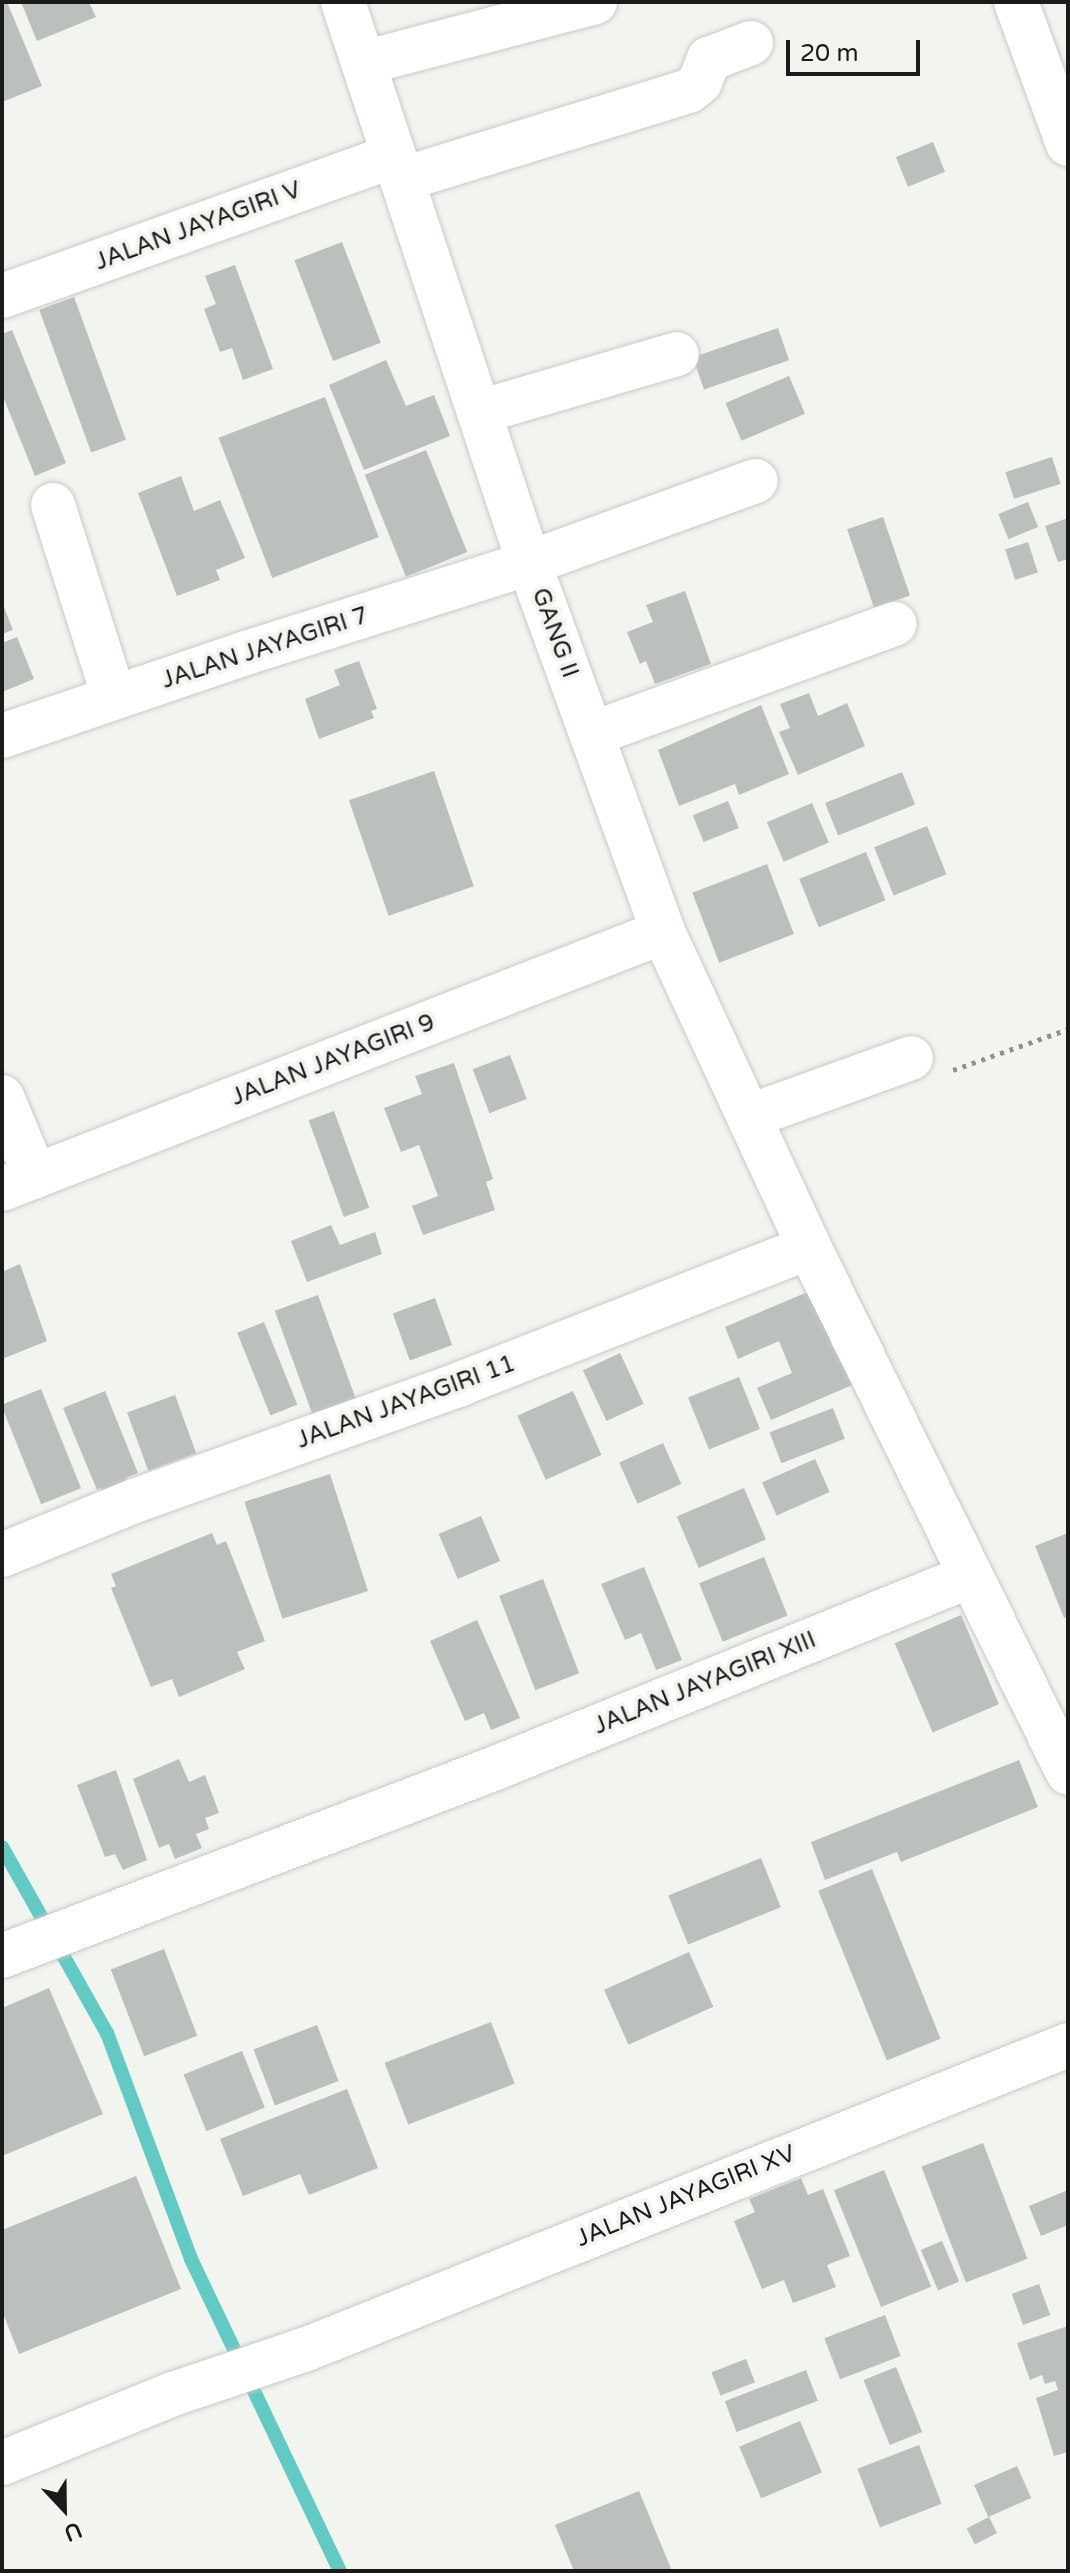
<!DOCTYPE html>
<html>
<head>
<meta charset="utf-8">
<style>
	body { margin:0 }
	#map { position:relative; width:1070px; height:2573px; overflow:hidden; background:#f2f4ef; font-family:"Varela Round",sans-serif }
	div>[style] { position:absolute }
	[style*='--x'] { left:calc(var(--x)*1px); top:calc(var(--y)*1px); width:calc(var(--w)*1px); rotate:calc(var(--a)*1deg) }
	.stream>* { height:14px; margin:-7px; padding:0 7px; transform-origin:7px; border-radius:7px; background:#62cac2 }
	.building>* { inset:0; background:#bbc0bc; transform-origin:0 0 }
	.path>* { height:5px; margin-top:-2.5px; transform-origin:0; background:repeating-linear-gradient(90deg,#90918e 0 4px,transparent 0 10px) }
	.roads { filter:drop-shadow(0 0 2px #c8cac4) drop-shadow(0 0 2px #c8cac4) }
	.minor>* { height:44px; margin:-22px; padding:0 22px; transform-origin:22px; border-radius:22px; background:#fff }
	span { translate:-50% -50%; white-space:nowrap; text-align:center; line-height:1.15; -webkit-text-stroke:8px #f2f4ef; paint-order:stroke }
	.street-label { font-size:24px; color:#1a1a18 }
	.frame { position:absolute; inset:0; border:4px solid #1a1a18; pointer-events:none }
	.north { position:absolute; left:24px; top:2469px; width:80px; height:80px; -webkit-text-stroke:6px #f2f4ef; paint-order:stroke; rotate:158deg; font-size:22px; font-weight:700; line-height:32px; text-align:center; color:#1a1a18 }
	.north::after { content:''; display:block; margin:auto; width:28px; height:36px; background:#1a1a18; clip-path:polygon(50% 0,100% 100%,50% 72%,0 100%) }
	.scale { position:absolute; left:786px; top:40px; width:134px; height:36px; box-sizing:border-box; border:4px solid #1a1a18; border-top:0; padding-left:10px; font-size:24px; line-height:28px; white-space:nowrap; color:#1a1a18; -webkit-text-stroke:6px #f2f4ef; paint-order:stroke }
</style>
</head>
<body>
<div id="map">
	<div class="stream">
		<i style="--x:2;--y:1847;--w:214;--a:60.6"></i>
		<i style="--x:107;--y:2033;--w:241;--a:69.6"></i>
		<i style="--x:191;--y:2259;--w:346;--a:64.5"></i>
	</div>
	<div class="building">
		<i style="clip-path:polygon(2px 2px,7px 2px,42px 86px,2px 102px)"></i>
		<i style="clip-path:polygon(21px 2px,89px 2px,96px 17px,37px 41px)"></i>
		<i style="left:933px;top:142px;width:32px;height:40px;rotate:68deg"></i>
		<i style="left:342px;top:242px;width:108px;height:51px;rotate:69deg"></i>
		<i style="clip-path:polygon(235px 265px,273px 369px,243px 380px,232px 348px,220px 352px,204px 309px,216px 304px,205px 276px)"></i>
		<i style="left:74px;top:297px;width:152px;height:37px;rotate:70deg"></i>
		<i style="left:778px;top:328px;width:34px;height:90px;rotate:71deg"></i>
		<i style="clip-path:polygon(12px 330px,66px 463px,35px 476px,2px 394px,2px 334px)"></i>
		<i style="clip-path:polygon(386px 360px,406px 406px,434px 395px,450px 436px,364px 470px,329px 385px)"></i>
		<i style="left:789px;top:376px;width:41px;height:69px;rotate:67deg"></i>
		<i style="left:325px;top:397px;width:150px;height:114px;rotate:69deg"></i>
		<i style="left:426px;top:450px;width:110px;height:66px;rotate:68deg"></i>
		<i style="left:1052px;top:457px;width:28px;height:49px;rotate:72deg"></i>
		<i style="clip-path:polygon(181px 476px,194px 511px,220px 500px,245px 558px,216px 570px,220px 580px,177px 596px,138px 493px)"></i>
		<i style="left:1028px;top:502px;width:27px;height:32px;rotate:68deg"></i>
		<i style="left:883px;top:517px;width:83px;height:38px;rotate:71deg"></i>
		<i style="clip-path:polygon(1068px 518px,1068px 559px,1058px 562px,1045px 526px)"></i>
		<i style="left:1028px;top:542px;width:32px;height:24px;rotate:72deg"></i>
		<i style="clip-path:polygon(685px 591px,711px 664px,655px 684px,646px 661px,640px 664px,627px 632px,653px 622px,646px 605px)"></i>
		<i style="clip-path:polygon(2px 602px,13px 630px,2px 634px)"></i>
		<i style="clip-path:polygon(17px 637px,34px 679px,2px 692px,2px 643px)"></i>
		<i style="clip-path:polygon(359px 661px,377px 709px,371px 711px,374px 718px,319px 739px,305px 699px,340px 685px,334px 670px)"></i>
		<i style="clip-path:polygon(809px 693px,818px 716px,847px 703px,865px 746px,798px 775px,779px 732px,790px 728px,780px 704px)"></i>
		<i style="clip-path:polygon(761px 705px,789px 774px,739px 795px,735px 784px,679px 806px,658px 750px)"></i>
		<i style="left:434px;top:771px;width:122px;height:90px;rotate:71deg"></i>
		<i style="left:902px;top:772px;width:35px;height:83px;rotate:68deg"></i>
		<i style="left:728px;top:801px;width:29px;height:38px;rotate:68deg"></i>
		<i style="left:812px;top:803px;width:43px;height:49px;rotate:67deg"></i>
		<i style="left:927px;top:826px;width:52px;height:57px;rotate:68deg"></i>
		<i style="left:866px;top:852px;width:52px;height:72px;rotate:68deg"></i>
		<i style="left:767px;top:864px;width:75px;height:80px;rotate:69deg"></i>
		<i style="left:510px;top:1055px;width:47px;height:40px;rotate:69deg"></i>
		<i style="clip-path:polygon(454px 1063px,493px 1179px,486px 1182px,495px 1210px,423px 1235px,412px 1206px,438px 1196px,419px 1145px,401px 1152px,384px 1108px,422px 1094px,415px 1076px)"></i>
		<i style="left:334px;top:1111px;width:103px;height:27px;rotate:70deg"></i>
		<i style="clip-path:polygon(331px 1225px,340px 1245px,375px 1232px,382px 1254px,307px 1282px,291px 1241px)"></i>
		<i style="clip-path:polygon(20px 1264px,47px 1341px,2px 1359px,2px 1272px)"></i>
		<i style="clip-path:polygon(817px 1288px,857px 1383px,771px 1420px,757px 1388px,792px 1373px,779px 1341px,738px 1359px,725px 1327px)"></i>
		<i style="left:318px;top:1295px;width:121px;height:46px;rotate:70deg"></i>
		<i style="left:435px;top:1298px;width:50px;height:45px;rotate:70deg"></i>
		<i style="left:264px;top:1322px;width:89px;height:29px;rotate:68deg"></i>
		<i style="left:620px;top:1353px;width:56px;height:41px;rotate:65deg"></i>
		<i style="left:739px;top:1377px;width:56px;height:55px;rotate:68deg"></i>
		<i style="left:41px;top:1389px;width:107px;height:43px;rotate:68deg"></i>
		<i style="clip-path:polygon(105px 1391px,138px 1473px,126px 1478px,129px 1485px,104px 1496px,101px 1488px,97px 1490px,63px 1408px)"></i>
		<i style="left:573px;top:1391px;width:70px;height:61px;rotate:66deg"></i>
		<i style="left:175px;top:1395px;width:62px;height:51px;rotate:70deg"></i>
		<i style="left:833px;top:1408px;width:33px;height:68px;rotate:69deg"></i>
		<i style="left:663px;top:1443px;width:45px;height:48px;rotate:66deg"></i>
		<i style="left:815px;top:1459px;width:36px;height:58px;rotate:66deg"></i>
		<i style="left:330px;top:1474px;width:123px;height:90px;rotate:72deg"></i>
		<i style="left:744px;top:1488px;width:56px;height:73px;rotate:67deg"></i>
		<i style="left:481px;top:1516px;width:49px;height:46px;rotate:67deg"></i>
		<i style="clip-path:polygon(212px 1533px,217px 1545px,226px 1541px,265px 1641px,237px 1652px,245px 1669px,179px 1697px,172px 1679px,151px 1687px,111px 1588px,116px 1586px,111px 1574px)"></i>
		<i style="clip-path:polygon(1068px 1533px,1068px 1617px,1064px 1618px,1035px 1546px)"></i>
		<i style="left:764px;top:1557px;width:63px;height:70px;rotate:68deg"></i>
		<i style="clip-path:polygon(644px 1567px,682px 1660px,656px 1670px,641px 1633px,625px 1640px,601px 1584px)"></i>
		<i style="left:543px;top:1579px;width:101px;height:47px;rotate:69deg"></i>
		<i style="left:961px;top:1615px;width:97px;height:72px;rotate:67deg"></i>
		<i style="clip-path:polygon(477px 1620px,520px 1718px,491px 1730px,484px 1713px,465px 1721px,430px 1641px)"></i>
		<i style="clip-path:polygon(179px 1759px,189px 1782px,205px 1775px,219px 1813px,205px 1818px,209px 1829px,196px 1834px,202px 1848px,175px 1859px,169px 1844px,159px 1848px,133px 1779px)"></i>
		<i style="clip-path:polygon(1019px 1760px,1038px 1807px,901px 1862px,897px 1852px,825px 1880px,811px 1842px)"></i>
		<i style="clip-path:polygon(116px 1770px,147px 1860px,123px 1870px,115px 1854px,105px 1857px,77px 1785px)"></i>
		<i style="left:761px;top:1858px;width:53px;height:100px;rotate:68deg"></i>
		<i style="left:872px;top:1869px;width:183px;height:58px;rotate:68deg"></i>
		<i style="left:164px;top:1949px;width:93px;height:57px;rotate:69deg"></i>
		<i style="left:689px;top:1952px;width:60px;height:93px;rotate:66deg"></i>
		<i style="clip-path:polygon(49px 1988px,103px 2114px,2px 2156px,2px 2008px)"></i>
		<i style="left:491px;top:2022px;width:66px;height:114px;rotate:69deg"></i>
		<i style="left:317px;top:2025px;width:60px;height:68px;rotate:69deg"></i>
		<i style="left:242px;top:2051px;width:61px;height:63px;rotate:68deg"></i>
		<i style="clip-path:polygon(347px 2089px,378px 2168px,309px 2195px,300px 2174px,243px 2196px,220px 2139px)"></i>
		<i style="left:983px;top:2143px;width:124px;height:66px;rotate:69deg"></i>
		<i style="left:884px;top:2170px;width:126px;height:54px;rotate:68deg"></i>
		<i style="clip-path:polygon(136px 2176px,181px 2289px,19px 2354px,2px 2311px,2px 2230px)"></i>
		<i style="clip-path:polygon(801px 2178px,808px 2195px,823px 2189px,850px 2256px,827px 2265px,836px 2287px,793px 2303px,784px 2280px,762px 2289px,734px 2221px,755px 2212px,749px 2199px)"></i>
		<i style="clip-path:polygon(1068px 2190px,1068px 2225px,1041px 2236px,1029px 2206px)"></i>
		<i style="left:942px;top:2241px;width:44px;height:23px;rotate:67deg"></i>
		<i style="left:1039px;top:2284px;width:33px;height:29px;rotate:70deg"></i>
		<i style="left:885px;top:2315px;width:44px;height:65px;rotate:69deg"></i>
		<i style="clip-path:polygon(1068px 2326px,1068px 2452px,1054px 2456px,1036px 2398px,1058px 2390px,1055px 2381px,1045px 2384px,1042px 2375px,1030px 2380px,1017px 2343px)"></i>
		<i style="left:746px;top:2359px;width:25px;height:37px;rotate:69deg"></i>
		<i style="left:896px;top:2367px;width:70px;height:35px;rotate:68deg"></i>
		<i style="left:806px;top:2370px;width:33px;height:87px;rotate:69deg"></i>
		<i style="left:800px;top:2421px;width:56px;height:66px;rotate:67deg"></i>
		<i style="left:919px;top:2445px;width:63px;height:66px;rotate:69deg"></i>
		<i style="left:1017px;top:2466px;width:35px;height:47px;rotate:66deg"></i>
		<i style="clip-path:polygon(639px 2491px,672px 2571px,574px 2571px,555px 2525px)"></i>
		<i style="left:989px;top:2517px;width:18px;height:25px;rotate:63deg"></i>
	</div>
	<div class="path">
		<i style="--x:953;--y:1070;--w:122;--a:-19.6"></i>
	</div>
	<div class="roads">
		<div class="minor">
			<i style="--x:343;--y:2;--w:591;--a:71.66"></i>
			<i style="--x:529;--y:563;--w:393;--a:70"></i>
			<i style="--x:663;--y:932;--w:347;--a:65.1"></i>
			<i style="--x:809;--y:1247;--w:586;--a:63.78"></i>
			<i style="--x:1016;--y:2;--w:151;--a:69.9"></i>
			<i style="--x:363;--y:63;--w:240;--a:-14.7"></i>
			<i style="--x:403;--y:179;--w:299;--a:-17.1"></i>
			<i style="--x:689;--y:91;--w:14;--a:-39"></i>
			<i style="--x:700;--y:82;--w:25;--a:-69"></i>
			<i style="--x:709;--y:59;--w:45;--a:-20.9"></i>
			<i style="--x:2;--y:296;--w:416;--a:-19.7"></i>
			<i style="--x:479;--y:412;--w:206;--a:-16.3"></i>
			<i style="--x:53;--y:505;--w:201;--a:72.4"></i>
			<i style="--x:592;--y:734;--w:322;--a:-20"></i>
			<i style="--x:2;--y:736;--w:258;--a:-18.8"></i>
			<i style="--x:246;--y:653;--w:297;--a:-17.6"></i>
			<i style="--x:529;--y:563;--w:241;--a:-19.9"></i>
			<i style="--x:2;--y:1097;--w:86;--a:67.3"></i>
			<i style="--x:750;--y:1116;--w:171;--a:-19.8"></i>
			<i style="--x:2;--y:1189;--w:709;--a:-21.25"></i>
			<i style="--x:2;--y:1555;--w:143;--a:-22.2"></i>
			<i style="--x:134;--y:1501;--w:346;--a:-19.7"></i>
			<i style="--x:460;--y:1384;--w:375;--a:-21.4"></i>
			<i style="--x:2;--y:1956;--w:525;--a:-20.85"></i>
			<i style="--x:493;--y:1769;--w:515;--a:-22.03"></i>
			<i style="--x:2;--y:2463;--w:184;--a:-22"></i>
			<i style="--x:173;--y:2394;--w:138;--a:-18.6"></i>
			<i style="--x:304;--y:2350;--w:823;--a:-21.76"></i>
		</div>
	</div>
	<div class="street-label">
		<span style="left:198px;top:226px;rotate:-20deg">JALAN JAYAGIRI V</span>
		<span style="left:555px;top:633px;rotate:70deg">GANG II</span>
		<span style="left:265px;top:648px;rotate:-18deg">JALAN JAYAGIRI 7</span>
		<span style="left:333px;top:1060px;rotate:-21deg">JALAN JAYAGIRI 9</span>
		<span style="left:406px;top:1402px;rotate:-20deg">JALAN JAYAGIRI 11</span>
		<span style="left:705px;top:1683px;rotate:-22deg">JALAN JAYAGIRI XIII</span>
		<span style="left:686px;top:2196px;rotate:-22deg">JALAN JAYAGIRI XV</span>
	</div>
	<div class="frame"></div>
	<div class="north">U</div>
	<div class="scale">20 m</div>
</div>
</body>
</html>
